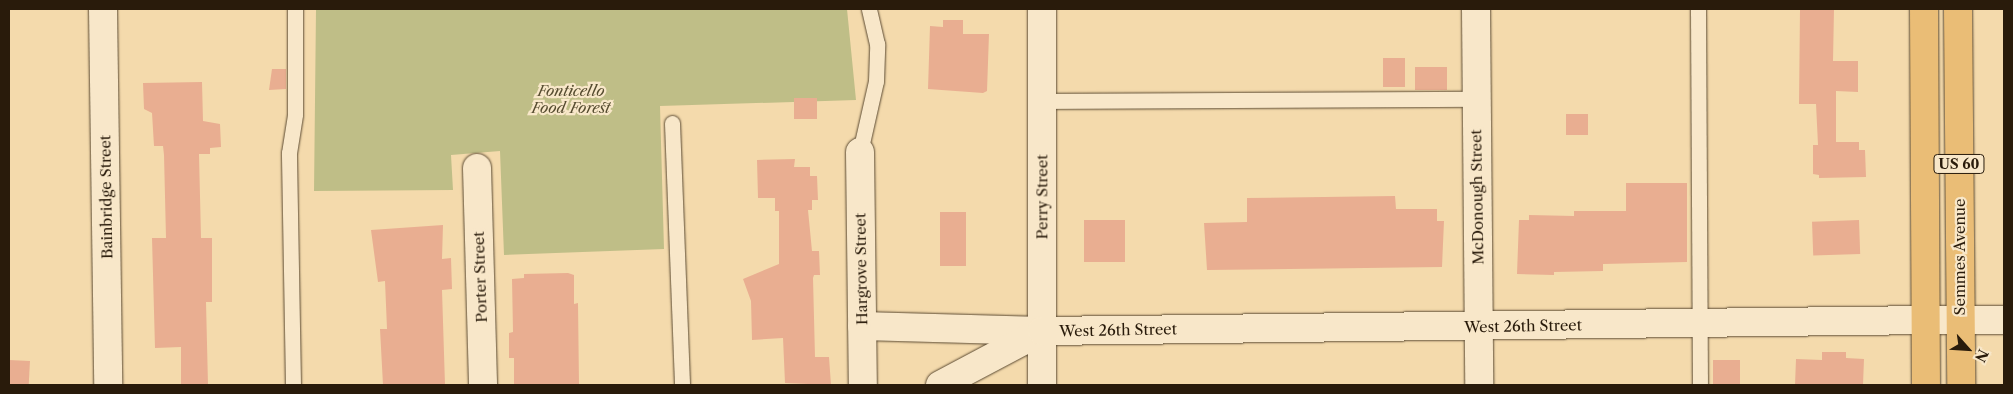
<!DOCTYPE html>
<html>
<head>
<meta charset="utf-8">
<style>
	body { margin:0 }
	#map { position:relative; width:2013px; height:394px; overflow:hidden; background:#f4daac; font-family:"Libre Caslon Text",serif }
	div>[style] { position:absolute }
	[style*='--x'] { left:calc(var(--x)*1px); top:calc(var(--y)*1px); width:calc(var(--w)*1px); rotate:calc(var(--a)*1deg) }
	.green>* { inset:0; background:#bfbe87 }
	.building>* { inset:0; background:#e9ae91; transform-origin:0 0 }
	.roads { filter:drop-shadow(0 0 1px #5c4b33) drop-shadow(0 0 1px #5c4b33) }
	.service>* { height:15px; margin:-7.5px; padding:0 7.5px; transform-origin:7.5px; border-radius:7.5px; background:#f8e7c9 }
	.minor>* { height:28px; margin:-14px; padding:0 14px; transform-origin:14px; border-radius:14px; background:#f8e7c9 }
	.tertiary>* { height:28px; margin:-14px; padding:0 14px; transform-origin:14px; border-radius:14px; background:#f8e7c9 }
	.primary>* { height:28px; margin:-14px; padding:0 14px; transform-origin:14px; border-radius:14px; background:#eabd76 }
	span { translate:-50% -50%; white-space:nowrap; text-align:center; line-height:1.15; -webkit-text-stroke:4.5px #f8e7c9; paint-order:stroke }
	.shield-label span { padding:1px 4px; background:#f8e7c9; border:1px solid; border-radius:4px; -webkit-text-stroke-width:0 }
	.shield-label { font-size:14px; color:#291b0b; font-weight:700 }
	.park-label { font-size:15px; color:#564c30; font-style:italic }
	.street-label { font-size:15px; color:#291b0b }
	.frame { position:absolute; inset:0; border:10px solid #291b0b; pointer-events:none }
	.north { position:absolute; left:1943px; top:324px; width:50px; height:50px; -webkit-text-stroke:4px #f8e7c9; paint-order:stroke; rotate:116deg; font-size:14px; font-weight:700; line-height:20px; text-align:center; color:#291b0b }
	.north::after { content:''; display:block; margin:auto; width:18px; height:22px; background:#291b0b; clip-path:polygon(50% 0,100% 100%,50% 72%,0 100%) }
</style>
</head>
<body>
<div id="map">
	<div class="green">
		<i style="clip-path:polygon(316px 9px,847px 9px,856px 100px,660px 106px,664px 249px,504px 255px,500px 151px,451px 155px,453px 190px,314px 191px)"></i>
	</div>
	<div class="building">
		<i style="clip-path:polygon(1800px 9px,1834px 9px,1833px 61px,1858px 61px,1858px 92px,1836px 91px,1836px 142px,1859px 142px,1859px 150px,1865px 150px,1866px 177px,1819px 178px,1819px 175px,1813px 174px,1813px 145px,1818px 145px,1816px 104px,1799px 104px)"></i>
		<i style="clip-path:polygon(943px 20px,963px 20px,963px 34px,989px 34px,987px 91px,983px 93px,928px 89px,930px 26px,943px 27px)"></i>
		<i style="left:1383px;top:58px;width:22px;height:29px"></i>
		<i style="left:1415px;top:67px;width:32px;height:23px"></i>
		<i style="clip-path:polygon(272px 69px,286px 69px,286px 89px,269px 90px)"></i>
		<i style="clip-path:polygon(202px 82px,203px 121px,220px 124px,221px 147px,210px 148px,210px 154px,199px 154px,201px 238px,212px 238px,212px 302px,206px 302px,208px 385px,181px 385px,181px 347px,155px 348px,152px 238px,166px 238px,164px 155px,163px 146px,154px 146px,152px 113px,144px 109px,143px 83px)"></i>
		<i style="left:794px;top:98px;width:23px;height:21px"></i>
		<i style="left:1588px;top:114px;width:21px;height:22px;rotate:90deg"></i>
		<i style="clip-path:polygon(795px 159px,794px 167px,810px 167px,810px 176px,817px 176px,818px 200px,812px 200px,812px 210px,808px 210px,812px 251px,819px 251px,820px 275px,814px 275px,813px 278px,815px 357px,829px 357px,831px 385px,785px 383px,783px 338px,752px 340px,751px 301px,743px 279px,779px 264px,779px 211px,775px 211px,775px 198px,758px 198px,757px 160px)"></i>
		<i style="clip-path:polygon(1626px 183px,1687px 183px,1687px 262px,1603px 264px,1603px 271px,1554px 272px,1554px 275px,1517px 274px,1519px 220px,1529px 220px,1529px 215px,1574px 216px,1574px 211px,1626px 211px)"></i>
		<i style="clip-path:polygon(1395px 196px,1396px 209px,1437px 209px,1437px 221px,1444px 221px,1442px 267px,1207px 270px,1204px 223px,1247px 222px,1247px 198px)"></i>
		<i style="left:940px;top:212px;width:26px;height:54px"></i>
		<i style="left:1084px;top:220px;width:41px;height:42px"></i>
		<i style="left:1859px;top:220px;width:34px;height:47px;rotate:88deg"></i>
		<i style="clip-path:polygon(443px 225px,442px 259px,451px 258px,452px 289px,442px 290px,445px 385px,383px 385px,380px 329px,387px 329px,385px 281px,378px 282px,371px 230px)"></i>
		<i style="clip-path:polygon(568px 273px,574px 275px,574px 304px,578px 303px,579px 385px,514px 385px,514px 358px,509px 358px,509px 333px,513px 332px,512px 279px,524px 278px,524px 274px)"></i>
		<i style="clip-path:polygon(1822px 352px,1846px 352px,1846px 358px,1864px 359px,1863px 385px,1795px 385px,1796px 359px,1822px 360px)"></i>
		<i style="left:9px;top:360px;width:21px;height:25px;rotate:3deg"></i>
		<i style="left:1713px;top:360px;width:27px;height:25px"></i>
	</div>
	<div class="roads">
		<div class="service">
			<i style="--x:1698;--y:9;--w:376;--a:89.7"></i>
			<i style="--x:1042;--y:101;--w:434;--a:-0.3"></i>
			<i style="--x:672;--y:123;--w:262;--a:87.8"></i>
			<i style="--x:860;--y:152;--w:73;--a:-77.3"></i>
			<i style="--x:876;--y:81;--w:37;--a:-88"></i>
			<i style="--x:877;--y:44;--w:36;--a:-103"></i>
			<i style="--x:293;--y:385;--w:232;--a:-91"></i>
			<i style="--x:289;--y:153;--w:39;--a:-81"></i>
			<i style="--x:295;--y:114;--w:105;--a:-90"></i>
		</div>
		<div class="minor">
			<i style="--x:1042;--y:9;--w:376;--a:90"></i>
			<i style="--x:1476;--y:9;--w:376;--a:89.5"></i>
			<i style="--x:860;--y:152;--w:233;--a:89.3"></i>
			<i style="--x:477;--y:168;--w:217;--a:88.4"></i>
			<i style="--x:1925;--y:320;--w:36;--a:0"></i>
			<i style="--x:862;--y:326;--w:180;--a:1.6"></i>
		</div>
		<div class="tertiary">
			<i style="--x:103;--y:9;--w:376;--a:89.2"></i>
			<i style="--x:1961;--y:320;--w:43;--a:0"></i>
			<i style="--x:940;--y:385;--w:115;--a:-27.9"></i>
			<i style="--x:1042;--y:331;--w:883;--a:-0.71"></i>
		</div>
		<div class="primary">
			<i style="--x:1924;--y:9;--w:376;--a:89.7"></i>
			<i style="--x:1958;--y:9;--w:376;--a:89.5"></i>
		</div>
	</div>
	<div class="shield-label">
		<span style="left:1959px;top:164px">US 60</span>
	</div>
	<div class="park-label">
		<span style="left:571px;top:99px">Fonticello<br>Food Forest</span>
	</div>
	<div class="street-label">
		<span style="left:106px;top:197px;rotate:-91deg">Bainbridge Street</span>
		<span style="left:1042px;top:197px;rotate:-90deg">Perry Street</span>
		<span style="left:1477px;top:197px;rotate:-91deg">McDonough Street</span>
		<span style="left:1960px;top:257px;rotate:-90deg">Semmes Avenue</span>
		<span style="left:861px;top:269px;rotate:-91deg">Hargrove Street</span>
		<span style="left:480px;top:277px;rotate:-92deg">Porter Street</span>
		<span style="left:1523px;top:326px;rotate:-1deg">West 26th Street</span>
		<span style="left:1118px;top:330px;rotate:-1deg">West 26th Street</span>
	</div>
	<div class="frame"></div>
	<div class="north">N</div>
</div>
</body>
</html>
